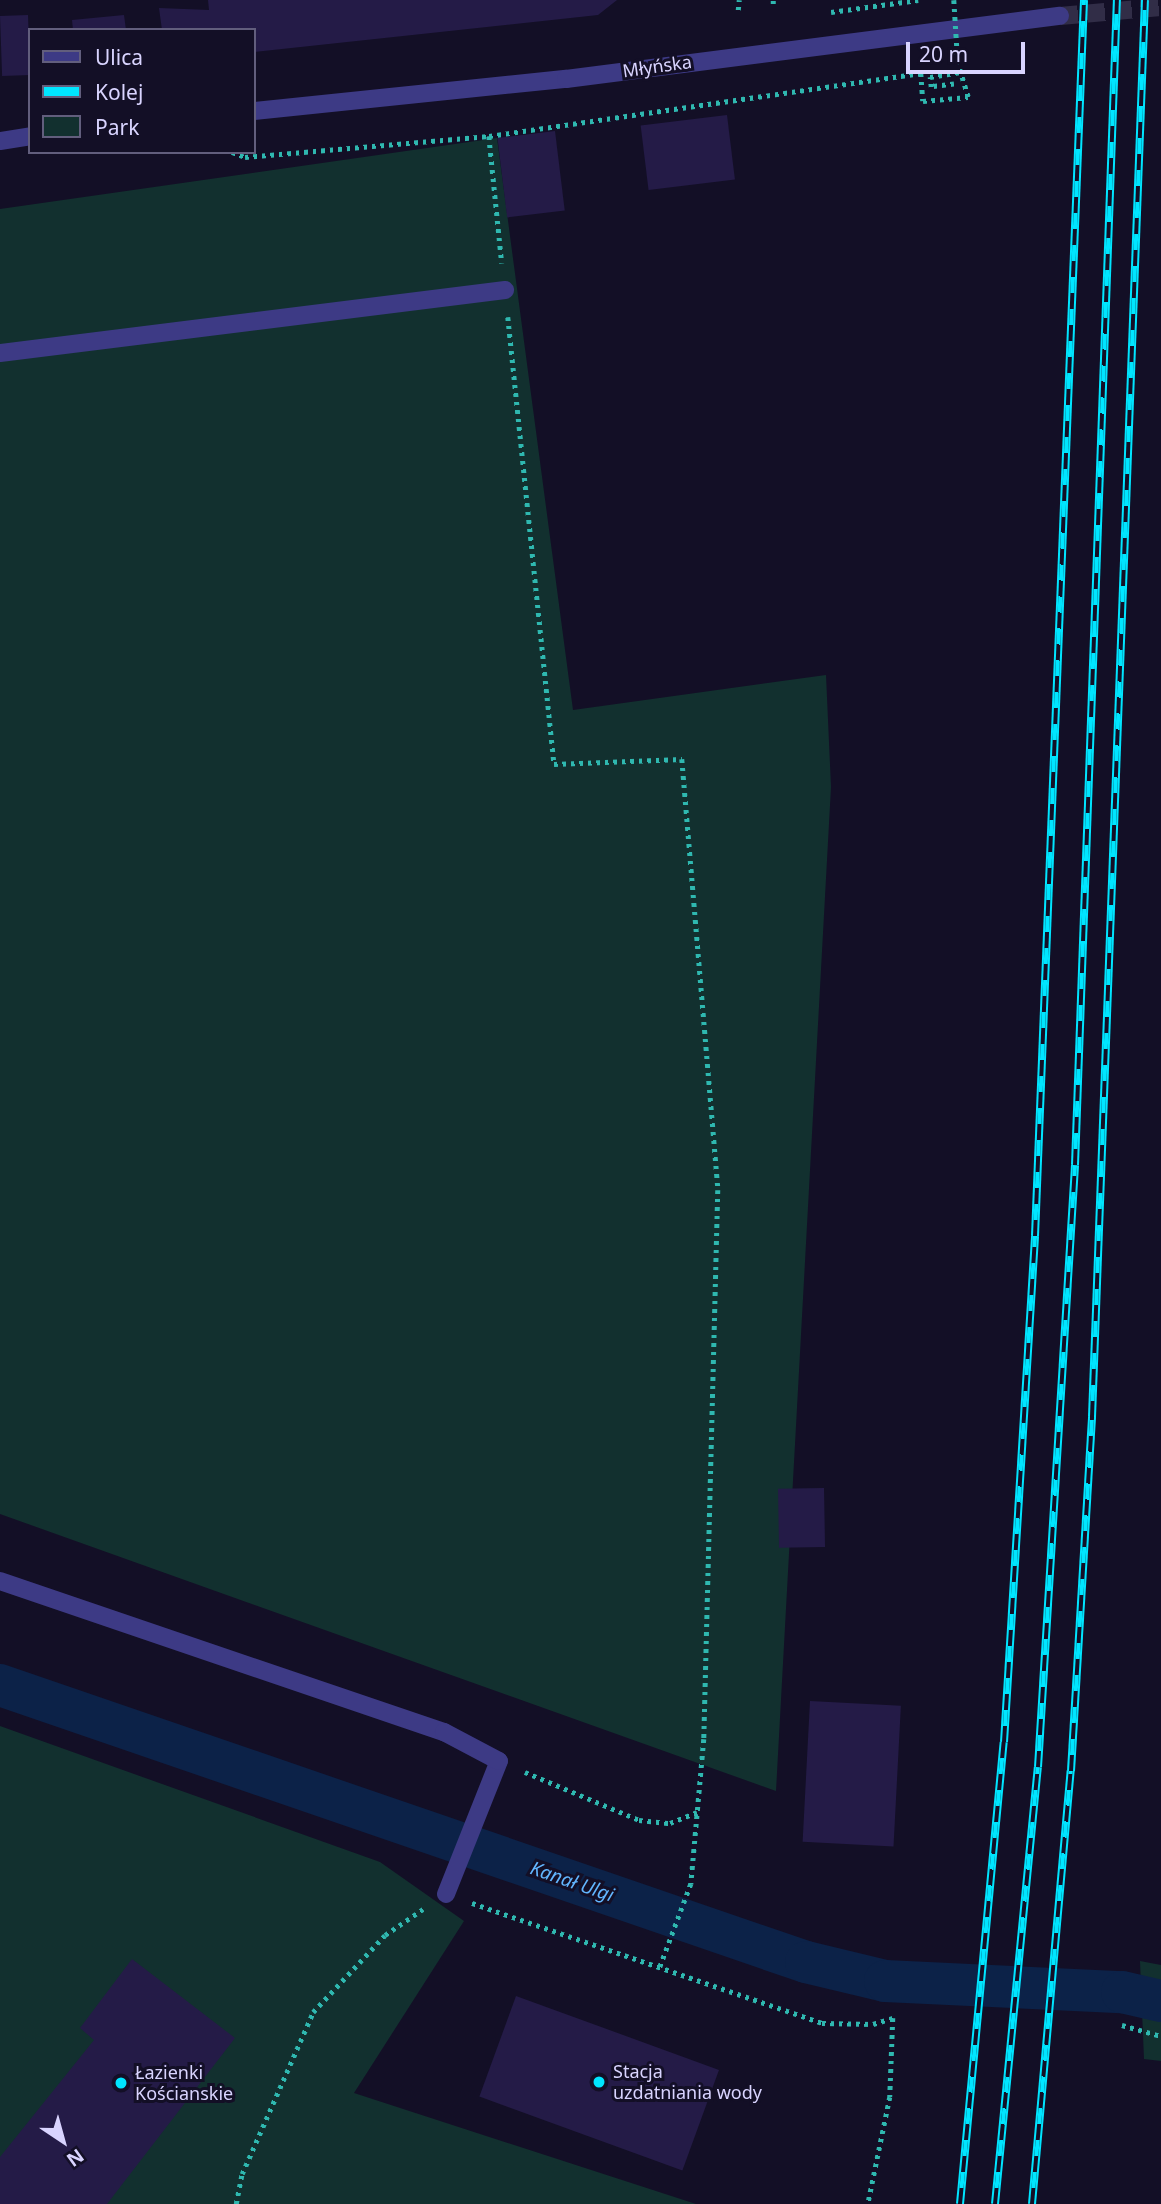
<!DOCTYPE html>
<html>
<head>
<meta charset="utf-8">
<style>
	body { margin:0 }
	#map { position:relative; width:1161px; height:2204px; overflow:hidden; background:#130f26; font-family:"Noto Sans",sans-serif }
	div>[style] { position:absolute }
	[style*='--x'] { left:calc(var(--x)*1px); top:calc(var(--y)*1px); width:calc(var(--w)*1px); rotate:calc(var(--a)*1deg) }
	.green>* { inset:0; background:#12302f }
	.canal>* { height:42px; margin:-21px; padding:0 21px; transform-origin:21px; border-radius:21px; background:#0c2248 }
	.building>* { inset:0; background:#241b47; transform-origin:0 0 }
	.tertiary-tunnel>* { height:18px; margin-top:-9px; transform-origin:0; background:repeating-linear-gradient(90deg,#312d47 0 18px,transparent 0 27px) }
	.path>* { height:4.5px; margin-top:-2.25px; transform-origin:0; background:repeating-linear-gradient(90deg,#2fb8b0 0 3.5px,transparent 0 8.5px) }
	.service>* { height:18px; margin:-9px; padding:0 9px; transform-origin:9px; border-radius:9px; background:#3d3a85 }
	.minor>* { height:18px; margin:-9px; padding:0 9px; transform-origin:9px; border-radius:9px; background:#3d3a85 }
	.tertiary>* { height:18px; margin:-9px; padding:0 9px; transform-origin:9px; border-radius:9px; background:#3d3a85 }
	.rail>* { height:8px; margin-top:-4px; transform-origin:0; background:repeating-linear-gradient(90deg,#130f26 0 16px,#00e5ff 0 32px); box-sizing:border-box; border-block:2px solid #00e5ff }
	.path-bridge>* { height:4.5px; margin-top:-2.25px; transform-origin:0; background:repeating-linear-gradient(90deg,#2fb8b0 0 3.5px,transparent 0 8.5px) }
	.dots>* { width:19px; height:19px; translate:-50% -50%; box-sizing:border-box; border:4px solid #130f26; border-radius:50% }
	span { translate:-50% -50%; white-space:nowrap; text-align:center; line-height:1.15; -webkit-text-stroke:6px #130f26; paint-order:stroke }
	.street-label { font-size:18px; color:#d9d4ff }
	.poi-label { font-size:18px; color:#d9d4ff }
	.left { translate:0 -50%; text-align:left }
	.water-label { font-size:19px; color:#62b6ff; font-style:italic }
	.legend { position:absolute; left:28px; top:28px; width:228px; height:126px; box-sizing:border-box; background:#130f26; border:2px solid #625e7d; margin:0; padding:9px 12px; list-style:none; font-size:21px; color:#d9d4ff }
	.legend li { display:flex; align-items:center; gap:14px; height:35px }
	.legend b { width:35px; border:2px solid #625e7d }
	.north { position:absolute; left:28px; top:2106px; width:70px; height:70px; -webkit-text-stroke:5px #130f26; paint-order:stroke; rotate:144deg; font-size:19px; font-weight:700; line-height:28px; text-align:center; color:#d9d4ff }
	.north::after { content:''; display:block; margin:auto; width:24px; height:32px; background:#d9d4ff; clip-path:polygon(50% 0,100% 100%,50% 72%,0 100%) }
	.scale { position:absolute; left:906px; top:42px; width:119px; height:32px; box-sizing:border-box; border:4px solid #d9d4ff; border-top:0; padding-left:9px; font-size:21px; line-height:24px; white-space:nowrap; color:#d9d4ff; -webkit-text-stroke:5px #130f26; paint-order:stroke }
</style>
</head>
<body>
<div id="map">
	<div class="green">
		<i style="clip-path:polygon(497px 138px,573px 710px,826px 675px,831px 787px,776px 1791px,0 1514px,0 209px)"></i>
		<i style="clip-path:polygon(0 1726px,380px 1862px,464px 1921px,354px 2093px,696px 2204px,0 2204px)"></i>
		<i style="clip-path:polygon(1140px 1961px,1161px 1965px,1161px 2061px,1144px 2059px)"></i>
	</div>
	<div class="canal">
		<i style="--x:0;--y:1685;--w:852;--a:18.97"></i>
		<i style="--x:806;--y:1962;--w:81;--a:13.5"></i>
		<i style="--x:885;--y:1981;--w:237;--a:2.7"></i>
		<i style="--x:1122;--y:1992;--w:40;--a:13"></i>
	</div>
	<div class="building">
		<i style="clip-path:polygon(208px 0,617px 0,598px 15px,254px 52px,254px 30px,162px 30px,159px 8px,209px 10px)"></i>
		<i style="left:28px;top:15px;width:60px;height:28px;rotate:88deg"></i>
		<i style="clip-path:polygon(124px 15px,126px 30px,73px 30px,72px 20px)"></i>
		<i style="left:727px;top:115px;width:65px;height:87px;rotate:83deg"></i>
		<i style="left:555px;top:131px;width:80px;height:58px;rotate:83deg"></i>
		<i style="left:824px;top:1488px;width:59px;height:46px;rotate:89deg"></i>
		<i style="left:810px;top:1701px;width:91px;height:141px;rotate:3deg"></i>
		<i style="clip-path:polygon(132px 1959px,235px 2038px,107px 2204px,0 2204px,0 2157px,94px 2040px,80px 2028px)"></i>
		<i style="left:516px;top:1996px;width:216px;height:107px;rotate:20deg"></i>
	</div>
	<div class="tertiary-tunnel">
		<i style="--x:1060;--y:16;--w:101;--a:-5.1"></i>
	</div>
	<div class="path">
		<i style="--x:773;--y:4;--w:4;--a:-90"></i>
		<i style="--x:738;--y:10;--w:10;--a:-84"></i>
		<i style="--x:831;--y:12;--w:88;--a:-7.9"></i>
		<i style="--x:954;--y:84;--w:23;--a:173"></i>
		<i style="--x:931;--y:87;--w:10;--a:-96"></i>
		<i style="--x:930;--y:77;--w:31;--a:-9"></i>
		<i style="--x:489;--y:136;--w:128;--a:84.2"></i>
		<i style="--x:232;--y:152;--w:14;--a:21"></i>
		<i style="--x:245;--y:157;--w:245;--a:-4.9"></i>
		<i style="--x:489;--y:136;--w:437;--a:-8.3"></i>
		<i style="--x:921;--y:73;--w:28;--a:86"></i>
		<i style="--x:923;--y:101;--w:45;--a:-5.1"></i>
		<i style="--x:968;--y:97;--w:34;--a:-107"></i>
		<i style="--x:508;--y:317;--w:449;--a:84.1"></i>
		<i style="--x:554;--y:764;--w:128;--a:-2.2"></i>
		<i style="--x:682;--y:759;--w:433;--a:85.2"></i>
		<i style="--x:718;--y:1190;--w:549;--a:91.46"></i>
		<i style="--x:704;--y:1739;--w:146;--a:95.1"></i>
		<i style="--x:691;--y:1884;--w:89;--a:110.5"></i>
		<i style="--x:525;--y:1772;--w:124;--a:22.8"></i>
		<i style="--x:639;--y:1820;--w:31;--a:6"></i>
		<i style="--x:670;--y:1823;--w:29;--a:-22"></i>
		<i style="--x:472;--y:1903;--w:370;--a:18.9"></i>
		<i style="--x:822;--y:2023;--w:51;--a:1.1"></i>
		<i style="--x:873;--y:2024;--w:21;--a:-17"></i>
		<i style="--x:893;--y:2018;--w:79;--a:92.2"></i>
		<i style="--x:890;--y:2097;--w:109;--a:101.6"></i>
		<i style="--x:1122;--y:2025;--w:41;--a:15.8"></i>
		<i style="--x:236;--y:2204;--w:31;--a:-79"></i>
		<i style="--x:242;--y:2174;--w:177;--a:-66.3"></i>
		<i style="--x:313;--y:2012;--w:105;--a:-46.9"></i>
		<i style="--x:385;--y:1935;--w:46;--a:-34.4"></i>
	</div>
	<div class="service">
		<i style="--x:0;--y:353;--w:509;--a:-7.11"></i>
		<i style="--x:446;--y:1894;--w:143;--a:-68.3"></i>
	</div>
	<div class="minor">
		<i style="--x:0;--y:1581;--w:469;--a:18.8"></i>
		<i style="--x:444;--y:1732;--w:62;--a:27.8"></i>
	</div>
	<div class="tertiary">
		<i style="--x:254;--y:111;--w:314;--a:-5.9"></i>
		<i style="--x:566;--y:79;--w:498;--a:-7.3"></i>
		<i style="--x:0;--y:141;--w:30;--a:-9"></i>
	</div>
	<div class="rail">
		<i style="--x:960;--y:2204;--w:464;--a:-84.6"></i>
		<i style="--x:1004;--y:1742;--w:507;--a:-86.49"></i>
		<i style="--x:1035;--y:1236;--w:1237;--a:-87.73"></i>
		<i style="--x:995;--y:2204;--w:439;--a:-84.4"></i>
		<i style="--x:1038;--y:1767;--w:603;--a:-86.48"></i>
		<i style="--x:1075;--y:1165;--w:1166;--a:-87.94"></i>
		<i style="--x:1032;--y:2204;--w:435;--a:-84.9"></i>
		<i style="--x:1071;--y:1771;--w:355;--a:-86.6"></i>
		<i style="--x:1092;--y:1417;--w:1418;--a:-87.86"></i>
	</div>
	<div class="path-bridge">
		<i style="--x:954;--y:0;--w:64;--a:86.4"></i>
	</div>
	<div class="dots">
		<i style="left:599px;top:2082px;background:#00e5ff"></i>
		<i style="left:121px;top:2083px;background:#00e5ff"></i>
	</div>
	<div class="street-label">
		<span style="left:657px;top:66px;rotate:-8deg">Młyńska</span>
	</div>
	<div class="poi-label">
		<span class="left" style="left:613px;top:2082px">Stacja<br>uzdatniania wody</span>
		<span class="left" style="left:135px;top:2083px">Łazienki<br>Kościanskie</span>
	</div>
	<div class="water-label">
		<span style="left:572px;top:1882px;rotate:19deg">Kanał Ulgi</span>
	</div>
	<ul class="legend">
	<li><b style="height:9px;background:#3d3a85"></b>Ulica</li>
	<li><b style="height:9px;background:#00e5ff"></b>Kolej</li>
	<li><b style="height:19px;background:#12302f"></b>Park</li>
	</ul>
	<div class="north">N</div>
	<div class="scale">20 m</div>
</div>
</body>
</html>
